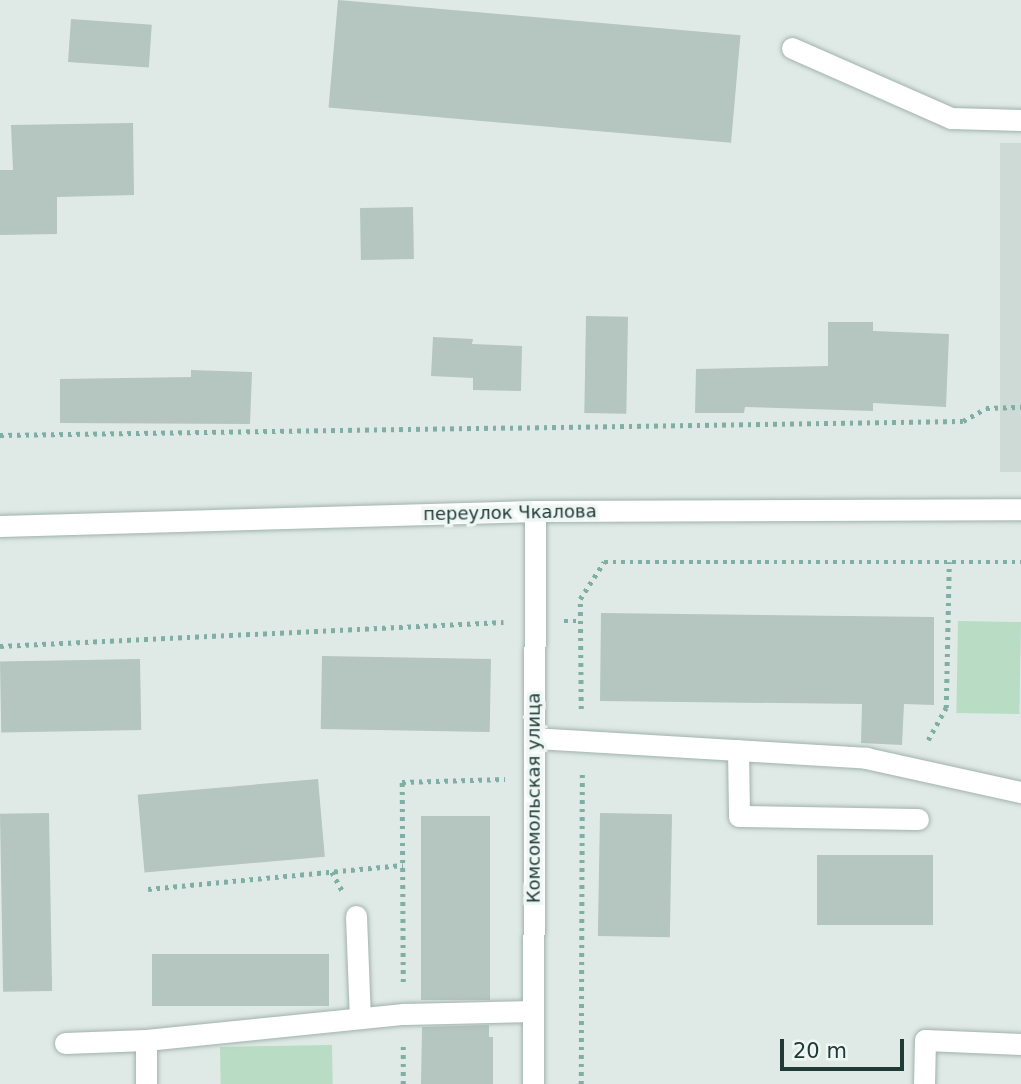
<!DOCTYPE html>
<html>
<head>
<meta charset="utf-8">
<style>
	body { margin:0 }
	#map { position:relative; width:1021px; height:1084px; overflow:hidden; background:#dfeae6; font-family:"DejaVu Sans",sans-serif }
	div>[style] { position:absolute }
	[style*='--x'] { left:calc(var(--x)*1px); top:calc(var(--y)*1px); width:calc(var(--w)*1px); rotate:calc(var(--a)*1deg) }
	.built>* { inset:0; background:#cddad5; transform-origin:0 0 }
	.green>* { inset:0; background:#b8dcc4; transform-origin:0 0 }
	.building>* { inset:0; background:#b5c5bf; transform-origin:0 0 }
	.path>* { height:4.5px; margin-top:-2.25px; transform-origin:0; background:repeating-linear-gradient(90deg,#7faea3 0 3.5px,transparent 0 8.5px) }
	.roads { filter:drop-shadow(0 0 2px #a2b2ad) drop-shadow(0 0 2px #a2b2ad) }
	.minor>* { height:21px; margin:-10.5px; padding:0 10.5px; transform-origin:10.5px; border-radius:10.5px; background:#fff }
	span { translate:-50% -50%; white-space:nowrap; text-align:center; line-height:1.15; -webkit-text-stroke:7px #eff7f4; paint-order:stroke }
	.street-label { font-size:18px; color:#203a35 }
	.scale { position:absolute; left:780px; top:1039px; width:124px; height:32px; box-sizing:border-box; border:4px solid #203a35; border-top:0; padding-left:9px; font-size:21px; line-height:24px; white-space:nowrap; color:#203a35; -webkit-text-stroke:5px #eff7f4; paint-order:stroke }
</style>
</head>
<body>
<div id="map">
	<div class="built">
		<i style="left:1000px;top:143px;width:21px;height:329px"></i>
	</div>
	<div class="green">
		<i style="left:958px;top:621px;width:63px;height:92px;rotate:1deg"></i>
		<i style="left:332px;top:1045px;width:39px;height:112px;rotate:89deg"></i>
	</div>
	<div class="building">
		<i style="left:338px;top:0;width:404px;height:108px;rotate:5deg"></i>
		<i style="left:71px;top:19px;width:81px;height:43px;rotate:4deg"></i>
		<i style="clip-path:polygon(133px 123px,134px 195px,57px 197px,57px 234px,0 235px,0 170px,13px 170px,11px 125px)"></i>
		<i style="left:413px;top:207px;width:52px;height:53px;rotate:89deg"></i>
		<i style="left:586px;top:316px;width:42px;height:97px;rotate:1deg"></i>
		<i style="clip-path:polygon(828px 322px,873px 322px,873px 331px,949px 334px,946px 407px,873px 403px,873px 411px,745px 407px,744px 413px,695px 413px,696px 369px,828px 366px)"></i>
		<i style="clip-path:polygon(433px 337px,473px 339px,472px 344px,522px 346px,521px 391px,473px 390px,473px 378px,431px 376px)"></i>
		<i style="clip-path:polygon(191px 370px,252px 372px,250px 424px,60px 423px,60px 379px,191px 377px)"></i>
		<i style="clip-path:polygon(601px 613px,934px 617px,934px 705px,904px 704px,902px 745px,861px 743px,862px 704px,600px 701px)"></i>
		<i style="left:322px;top:656px;width:169px;height:73px;rotate:1deg"></i>
		<i style="left:140px;top:659px;width:71px;height:140px;rotate:89deg"></i>
		<i style="left:318px;top:779px;width:78px;height:181px;rotate:85deg"></i>
		<i style="left:49px;top:813px;width:178px;height:49px;rotate:89deg"></i>
		<i style="left:600px;top:813px;width:72px;height:123px;rotate:1deg"></i>
		<i style="left:421px;top:816px;width:69px;height:184px"></i>
		<i style="left:817px;top:855px;width:116px;height:70px"></i>
		<i style="left:329px;top:954px;width:52px;height:177px;rotate:90deg"></i>
		<i style="clip-path:polygon(489px 1025px,489px 1037px,493px 1037px,493px 1084px,421px 1084px,422px 1027px)"></i>
	</div>
	<div class="path">
		<i style="--x:0;--y:435;--w:963;--a:-0.83"></i>
		<i style="--x:963;--y:421;--w:26;--a:-29"></i>
		<i style="--x:986;--y:408;--w:35;--a:-2"></i>
		<i style="--x:564;--y:621;--w:17;--a:0"></i>
		<i style="--x:0;--y:646;--w:504;--a:-2.73"></i>
		<i style="--x:581;--y:709;--w:110;--a:-90.5"></i>
		<i style="--x:580;--y:599;--w:44;--a:-57"></i>
		<i style="--x:604;--y:562;--w:417;--a:0"></i>
		<i style="--x:928;--y:740;--w:37;--a:-61"></i>
		<i style="--x:946;--y:708;--w:146;--a:-88.8"></i>
		<i style="--x:332;--y:872;--w:21;--a:61"></i>
		<i style="--x:148;--y:889;--w:256;--a:-5.4"></i>
		<i style="--x:403;--y:982;--w:200;--a:-90.3"></i>
		<i style="--x:402;--y:782;--w:103;--a:-1.7"></i>
		<i style="--x:403;--y:1084;--w:38;--a:-90"></i>
		<i style="--x:581;--y:1084;--w:311;--a:-89.8"></i>
	</div>
	<div class="roads">
		<div class="minor">
			<i style="--x:792;--y:48;--w:174;--a:23.8"></i>
			<i style="--x:951;--y:118;--w:70;--a:1.6"></i>
			<i style="--x:0;--y:526;--w:535;--a:-1.61"></i>
			<i style="--x:535;--y:511;--w:486;--a:-0.2"></i>
			<i style="--x:534;--y:738;--w:333;--a:3.4"></i>
			<i style="--x:866;--y:758;--w:159;--a:12.4"></i>
			<i style="--x:738;--y:750;--w:66;--a:89.1"></i>
			<i style="--x:739;--y:816;--w:179;--a:1"></i>
			<i style="--x:356;--y:916;--w:102;--a:87.8"></i>
			<i style="--x:146;--y:1040;--w:44;--a:90"></i>
			<i style="--x:65;--y:1043;--w:81;--a:-2.1"></i>
			<i style="--x:146;--y:1040;--w:259;--a:-5.8"></i>
			<i style="--x:404;--y:1014;--w:129;--a:-1.3"></i>
			<i style="--x:533;--y:1084;--w:573;--a:-89.8"></i>
			<i style="--x:924;--y:1084;--w:44;--a:-88.7"></i>
			<i style="--x:925;--y:1040;--w:96;--a:2.4"></i>
		</div>
	</div>
	<div class="street-label">
		<span style="left:510px;top:513px;rotate:-1deg">переулок Чкалова</span>
		<span style="left:534px;top:798px;rotate:-90deg">Комсомольская улица</span>
	</div>
	<div class="scale">20 m</div>
</div>
</body>
</html>
